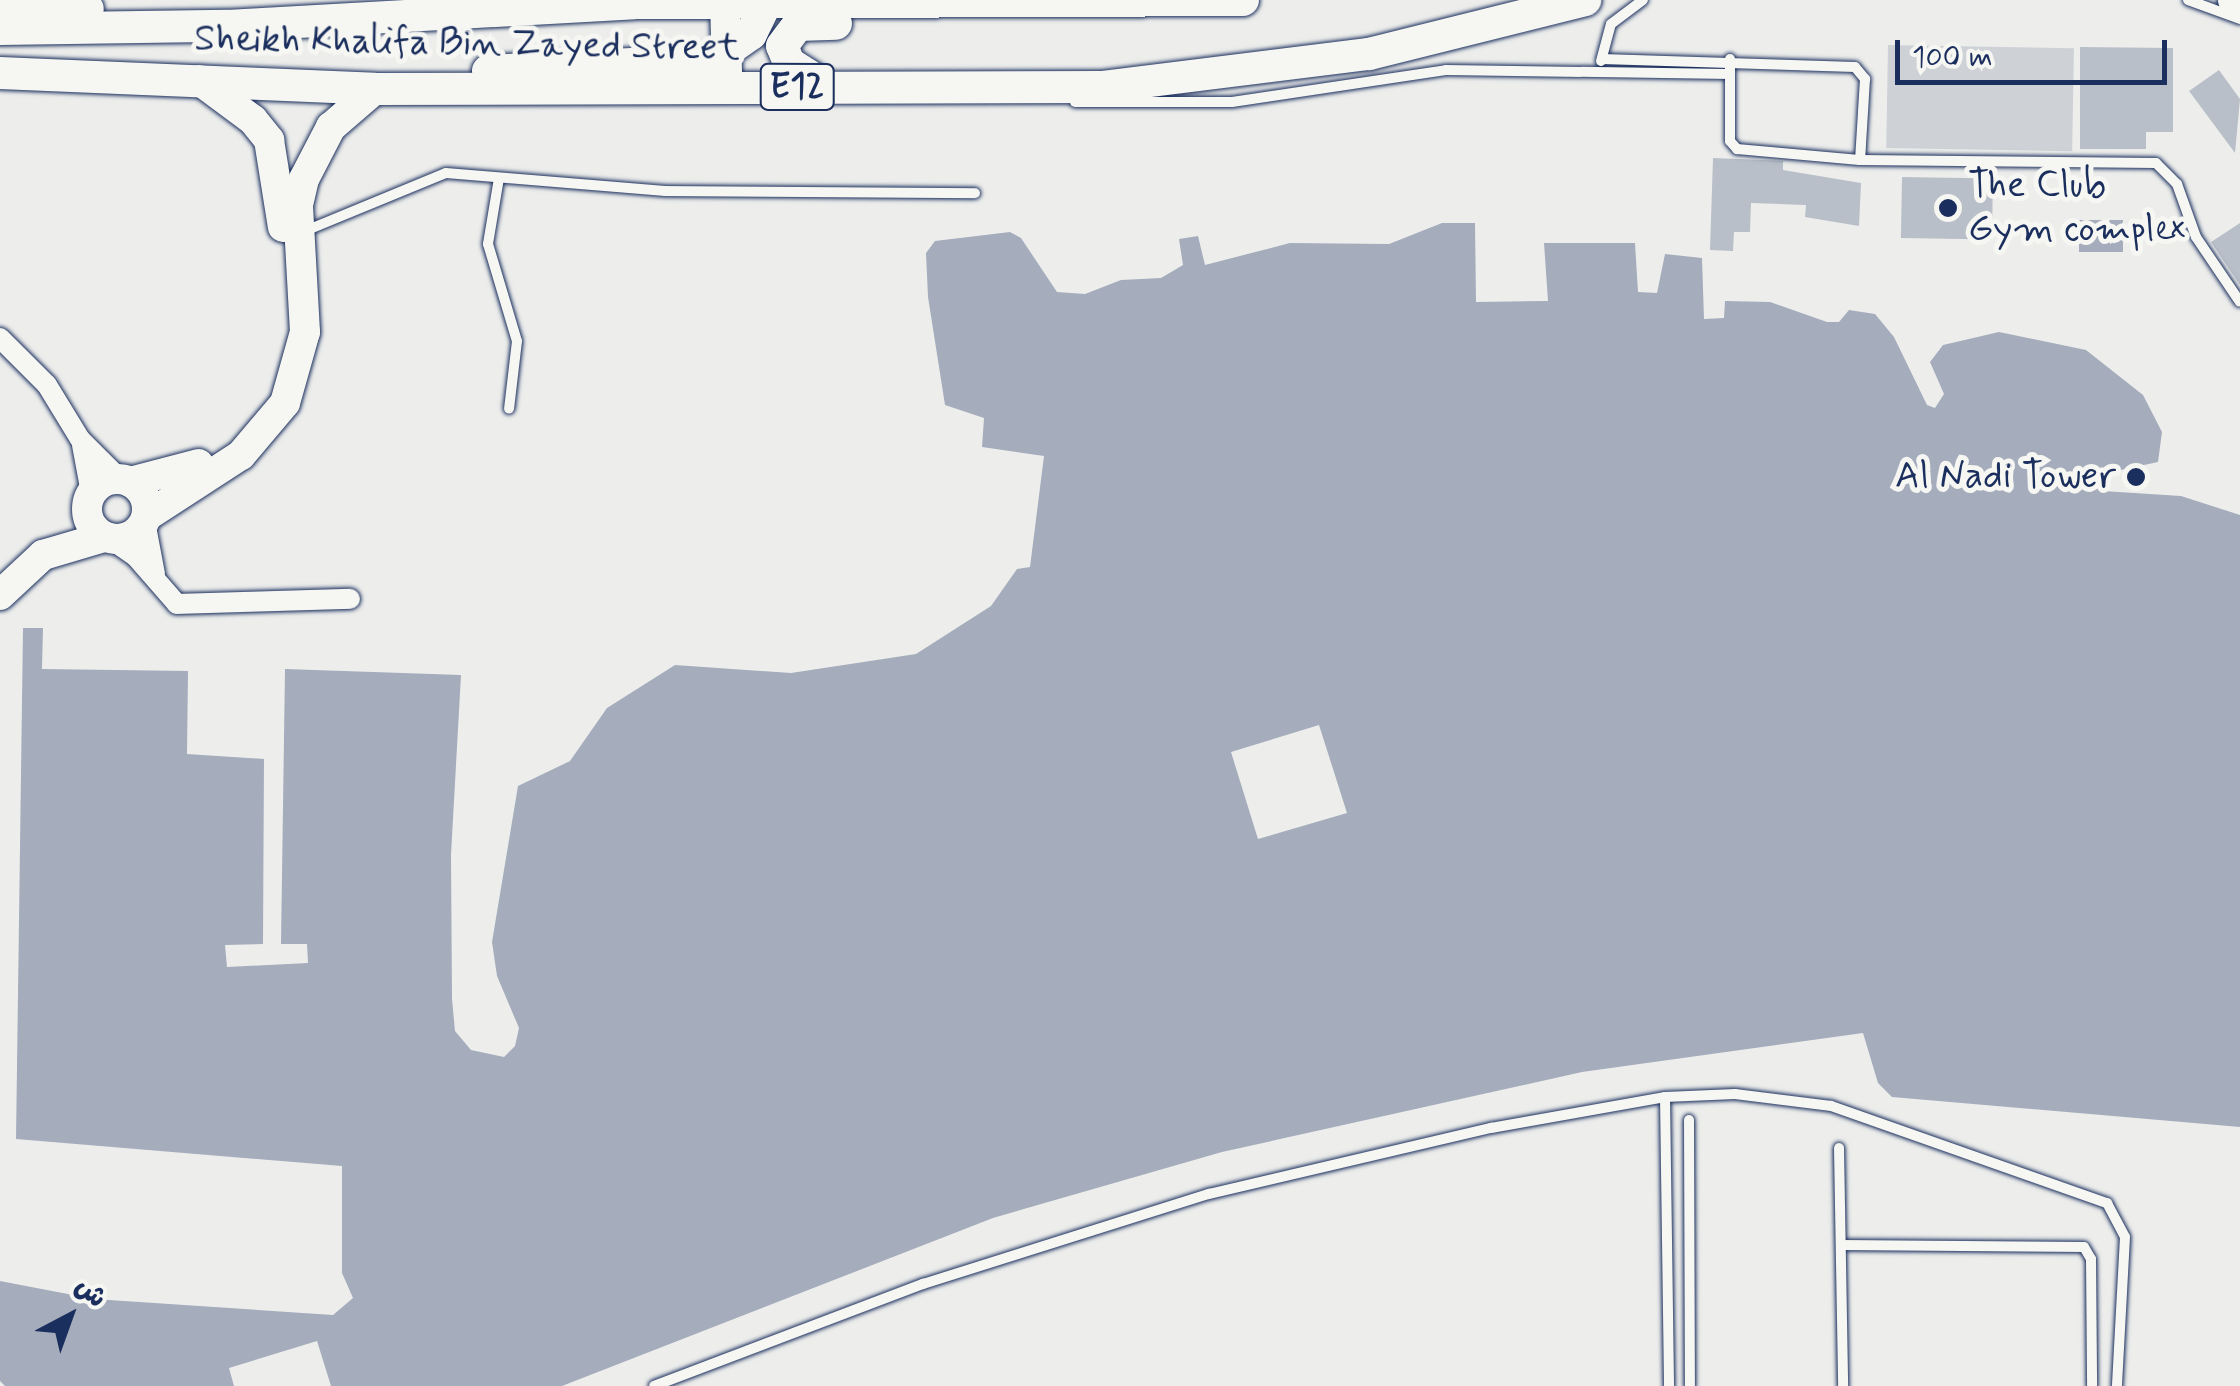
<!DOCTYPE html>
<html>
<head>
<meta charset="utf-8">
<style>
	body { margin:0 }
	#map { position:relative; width:2240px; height:1386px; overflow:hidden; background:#edeeec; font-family:Mynerve,"Playpen Sans Arabic",sans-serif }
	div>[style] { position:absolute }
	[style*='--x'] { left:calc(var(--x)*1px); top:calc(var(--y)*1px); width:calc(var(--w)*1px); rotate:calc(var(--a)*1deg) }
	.green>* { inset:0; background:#ced2d7; transform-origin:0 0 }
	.water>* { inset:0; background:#a5acbc; transform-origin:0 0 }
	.building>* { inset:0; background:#b9bfc8; transform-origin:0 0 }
	.roads { filter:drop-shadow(0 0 2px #1b2f5e) drop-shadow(0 0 2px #1b2f5e) }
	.lane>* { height:10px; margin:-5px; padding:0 5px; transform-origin:5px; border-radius:5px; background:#f6f6f2 }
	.street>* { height:20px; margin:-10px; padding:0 10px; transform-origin:10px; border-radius:10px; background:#f6f6f2 }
	.secondary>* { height:30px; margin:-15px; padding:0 15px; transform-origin:15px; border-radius:15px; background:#f6f6f2 }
	.secondary>.ring { margin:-15px; padding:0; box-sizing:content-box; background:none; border:30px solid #f6f6f2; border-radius:50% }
	.primary>* { height:32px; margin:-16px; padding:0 16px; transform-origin:16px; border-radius:16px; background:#f6f6f2 }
	.dots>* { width:28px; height:28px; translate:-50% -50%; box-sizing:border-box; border:5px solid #f6f6f2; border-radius:50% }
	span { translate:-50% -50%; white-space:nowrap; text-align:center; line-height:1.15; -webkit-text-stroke:10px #f6f6f2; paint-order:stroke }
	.shield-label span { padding:2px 8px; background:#f6f6f2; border:2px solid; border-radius:8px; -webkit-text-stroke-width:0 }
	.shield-label { font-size:35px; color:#1b2f5e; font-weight:700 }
	.street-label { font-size:38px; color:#1b2f5e }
	.poi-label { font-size:38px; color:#1b2f5e }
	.left { translate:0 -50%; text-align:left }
	.right { translate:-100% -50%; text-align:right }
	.north { position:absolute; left:20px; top:1266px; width:100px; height:100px; -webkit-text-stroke:8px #f6f6f2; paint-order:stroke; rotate:41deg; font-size:28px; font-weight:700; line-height:40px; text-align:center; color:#1b2f5e }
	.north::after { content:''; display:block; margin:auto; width:35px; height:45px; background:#1b2f5e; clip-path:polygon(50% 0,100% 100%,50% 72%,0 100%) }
	.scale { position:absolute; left:1895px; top:40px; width:272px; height:45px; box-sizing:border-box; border:5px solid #1b2f5e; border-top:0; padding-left:12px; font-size:30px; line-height:35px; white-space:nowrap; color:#1b2f5e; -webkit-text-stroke:8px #f6f6f2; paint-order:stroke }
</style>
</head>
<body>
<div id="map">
	<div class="green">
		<i style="left:1888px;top:45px;width:186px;height:103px;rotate:1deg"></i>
	</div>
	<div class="water">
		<i style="left:2079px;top:220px;width:44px;height:32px"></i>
		<i style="clip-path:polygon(evenodd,1442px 223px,1475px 223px,1476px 302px,1548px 301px,1544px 243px,1635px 243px,1638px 292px,1657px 293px,1665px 254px,1702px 258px,1704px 319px,1724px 318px,1725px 301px,1770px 302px,1827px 322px,1839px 322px,1849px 310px,1875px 314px,1894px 337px,1927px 405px,1935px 408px,1944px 394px,1930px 362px,1943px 345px,1999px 332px,2086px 350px,2143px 395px,2162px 432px,2158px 462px,2102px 474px,2103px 491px,2181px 496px,2240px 515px,2240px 1127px,1892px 1097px,1878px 1083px,1863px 1033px,1582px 1072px,1222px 1152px,993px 1218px,562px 1386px,331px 1386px,317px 1341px,229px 1368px,234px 1386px,5px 1386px,0 1381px,0 1281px,94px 1299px,333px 1315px,353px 1298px,342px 1273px,342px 1166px,16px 1139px,23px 628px,43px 628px,42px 669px,188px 671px,187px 754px,264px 759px,263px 944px,225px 945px,227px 967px,308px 963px,307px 944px,281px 944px,285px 669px,461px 675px,451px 855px,452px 999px,455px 1031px,471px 1050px,504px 1057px,515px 1046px,519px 1028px,497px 976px,492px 942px,518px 786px,570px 761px,607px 708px,675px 665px,791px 673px,916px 654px,991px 606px,1017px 569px,1030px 567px,1044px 456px,982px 447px,984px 418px,945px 405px,928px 297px,926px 253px,935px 241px,1010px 232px,1021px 238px,1057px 292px,1085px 294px,1121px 280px,1161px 278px,1183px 265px,1179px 239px,1198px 236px,1205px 265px,1290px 243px,1389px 244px,1442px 223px,1319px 725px,1347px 813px,1258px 839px,1231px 752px,1319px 725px)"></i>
	</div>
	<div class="building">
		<i style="clip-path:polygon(2080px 47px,2173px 48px,2173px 132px,2146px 132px,2146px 149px,2080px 149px)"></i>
		<i style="clip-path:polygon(2219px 70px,2240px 99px,2235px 153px,2189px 91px)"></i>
		<i style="clip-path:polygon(1713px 158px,1783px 161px,1783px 170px,1861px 183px,1859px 226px,1805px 217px,1806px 205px,1751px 203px,1750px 232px,1734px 232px,1733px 251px,1710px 250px)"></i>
		<i style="left:1902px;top:177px;width:91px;height:61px;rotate:1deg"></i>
		<i style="clip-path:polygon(2240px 223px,2240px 285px,2211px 242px)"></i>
	</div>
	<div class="roads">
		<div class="lane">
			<i style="--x:2188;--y:0;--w:55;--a:20.1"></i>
			<i style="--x:1602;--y:59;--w:253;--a:1.8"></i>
			<i style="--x:1855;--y:67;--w:16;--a:50"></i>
			<i style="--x:1865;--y:79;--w:81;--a:93.5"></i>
			<i style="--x:1730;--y:59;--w:82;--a:90"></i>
			<i style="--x:1730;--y:141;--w:11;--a:49"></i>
			<i style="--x:1737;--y:149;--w:123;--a:5.1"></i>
			<i style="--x:1860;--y:160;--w:296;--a:0.6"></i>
			<i style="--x:2156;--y:163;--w:30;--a:45"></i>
			<i style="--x:2177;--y:184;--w:56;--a:70.3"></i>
			<i style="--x:2196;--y:237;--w:78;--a:55.9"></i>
			<i style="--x:1601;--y:61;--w:38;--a:-75"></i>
			<i style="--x:1611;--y:24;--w:40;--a:-37"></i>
			<i style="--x:1075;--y:102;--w:157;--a:0"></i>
			<i style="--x:1232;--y:102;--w:216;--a:-8.5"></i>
			<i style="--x:1446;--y:70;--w:284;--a:0.8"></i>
			<i style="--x:499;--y:178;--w:67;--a:99.5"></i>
			<i style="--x:488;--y:244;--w:101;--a:73.4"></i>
			<i style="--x:517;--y:341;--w:68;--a:96.7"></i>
			<i style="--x:305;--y:231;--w:152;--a:-22.4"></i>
			<i style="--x:446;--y:173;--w:220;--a:4.7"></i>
			<i style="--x:665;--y:191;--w:310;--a:0.4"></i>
			<i style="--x:1665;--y:1097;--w:289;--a:89.2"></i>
			<i style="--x:1689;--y:1120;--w:266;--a:89.8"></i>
			<i style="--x:1839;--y:1148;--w:238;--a:89"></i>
			<i style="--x:1841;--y:1245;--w:243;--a:0.5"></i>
			<i style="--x:2084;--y:1247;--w:14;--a:60"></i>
			<i style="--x:2091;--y:1259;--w:127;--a:89.5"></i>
			<i style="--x:654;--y:1386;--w:288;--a:-20.8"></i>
			<i style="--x:923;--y:1284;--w:300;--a:-17.5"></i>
			<i style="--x:1209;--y:1194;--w:290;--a:-13.2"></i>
			<i style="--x:1491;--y:1128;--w:177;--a:-10.1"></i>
			<i style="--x:1665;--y:1097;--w:70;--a:-2.5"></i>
			<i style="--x:1735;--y:1094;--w:97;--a:7.1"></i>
			<i style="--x:1831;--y:1106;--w:293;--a:19.4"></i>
			<i style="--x:2107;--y:1203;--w:38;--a:62"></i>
			<i style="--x:2125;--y:1237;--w:149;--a:93.1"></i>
		</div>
		<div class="street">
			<i style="--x:0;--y:338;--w:66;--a:45"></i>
			<i style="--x:47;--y:385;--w:63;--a:58.6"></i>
			<i style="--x:80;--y:439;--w:57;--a:45"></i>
			<i style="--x:82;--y:445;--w:49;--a:79.4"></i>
			<i style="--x:145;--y:521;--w:54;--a:79.3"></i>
			<i style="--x:109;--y:538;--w:33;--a:35"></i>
			<i style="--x:136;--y:557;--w:62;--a:48.9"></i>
			<i style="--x:177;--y:604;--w:173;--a:-1.7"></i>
		</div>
		<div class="secondary">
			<i style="--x:725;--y:0;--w:72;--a:88.4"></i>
			<i style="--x:199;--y:80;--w:67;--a:36.5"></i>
			<i style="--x:253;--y:120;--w:26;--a:51"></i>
			<i style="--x:269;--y:140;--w:88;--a:80.9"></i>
			<i class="ring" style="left:87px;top:479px;width:30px;height:30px"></i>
			<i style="--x:130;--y:482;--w:71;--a:-14.6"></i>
			<i style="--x:147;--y:516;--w:112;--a:-33"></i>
			<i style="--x:241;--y:455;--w:68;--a:-49.8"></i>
			<i style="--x:285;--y:403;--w:74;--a:-74.3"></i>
			<i style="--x:305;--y:332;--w:127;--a:-93.2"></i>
			<i style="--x:298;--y:205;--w:27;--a:-77"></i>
			<i style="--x:304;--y:179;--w:59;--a:-62.6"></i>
			<i style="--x:331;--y:127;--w:58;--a:-40.8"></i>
			<i style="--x:0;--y:595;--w:59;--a:-42.9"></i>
			<i style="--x:43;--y:555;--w:64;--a:-16.4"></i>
		</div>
		<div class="primary">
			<i style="--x:2234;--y:0;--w:6;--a:18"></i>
			<i style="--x:0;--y:2;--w:88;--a:4.5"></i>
			<i style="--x:0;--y:29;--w:227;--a:-0.8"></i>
			<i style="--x:227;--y:26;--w:408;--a:-3.2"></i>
			<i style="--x:634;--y:3;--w:609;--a:-0.28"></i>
			<i style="--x:488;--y:71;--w:226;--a:-2.8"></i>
			<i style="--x:714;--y:60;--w:45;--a:-35.1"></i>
			<i style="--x:751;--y:34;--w:32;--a:-64"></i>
			<i style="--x:0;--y:73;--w:375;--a:2.4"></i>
			<i style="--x:375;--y:89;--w:728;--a:-0.16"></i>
			<i style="--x:1103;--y:87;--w:268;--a:-7.1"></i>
			<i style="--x:1369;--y:54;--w:223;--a:-14"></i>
			<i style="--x:827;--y:87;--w:45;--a:-147.7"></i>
			<i style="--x:789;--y:63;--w:18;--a:-112"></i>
			<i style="--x:782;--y:46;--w:26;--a:-53"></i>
			<i style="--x:798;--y:25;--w:38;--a:-2"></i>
		</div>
	</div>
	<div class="dots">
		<i style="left:1948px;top:208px;background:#1b2f5e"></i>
		<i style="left:2136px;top:477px;background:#1b2f5e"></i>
	</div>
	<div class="shield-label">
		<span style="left:797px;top:87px">E12</span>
	</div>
	<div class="street-label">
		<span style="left:467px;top:44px;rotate:1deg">Sheikh Khalifa Bin Zayed Street</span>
	</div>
	<div class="poi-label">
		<span class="left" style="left:1968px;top:208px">The Club<br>Gym complex</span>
		<span class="right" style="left:2116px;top:477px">Al Nadi Tower</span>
	</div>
	<div class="north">ش</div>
	<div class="scale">100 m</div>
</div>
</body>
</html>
